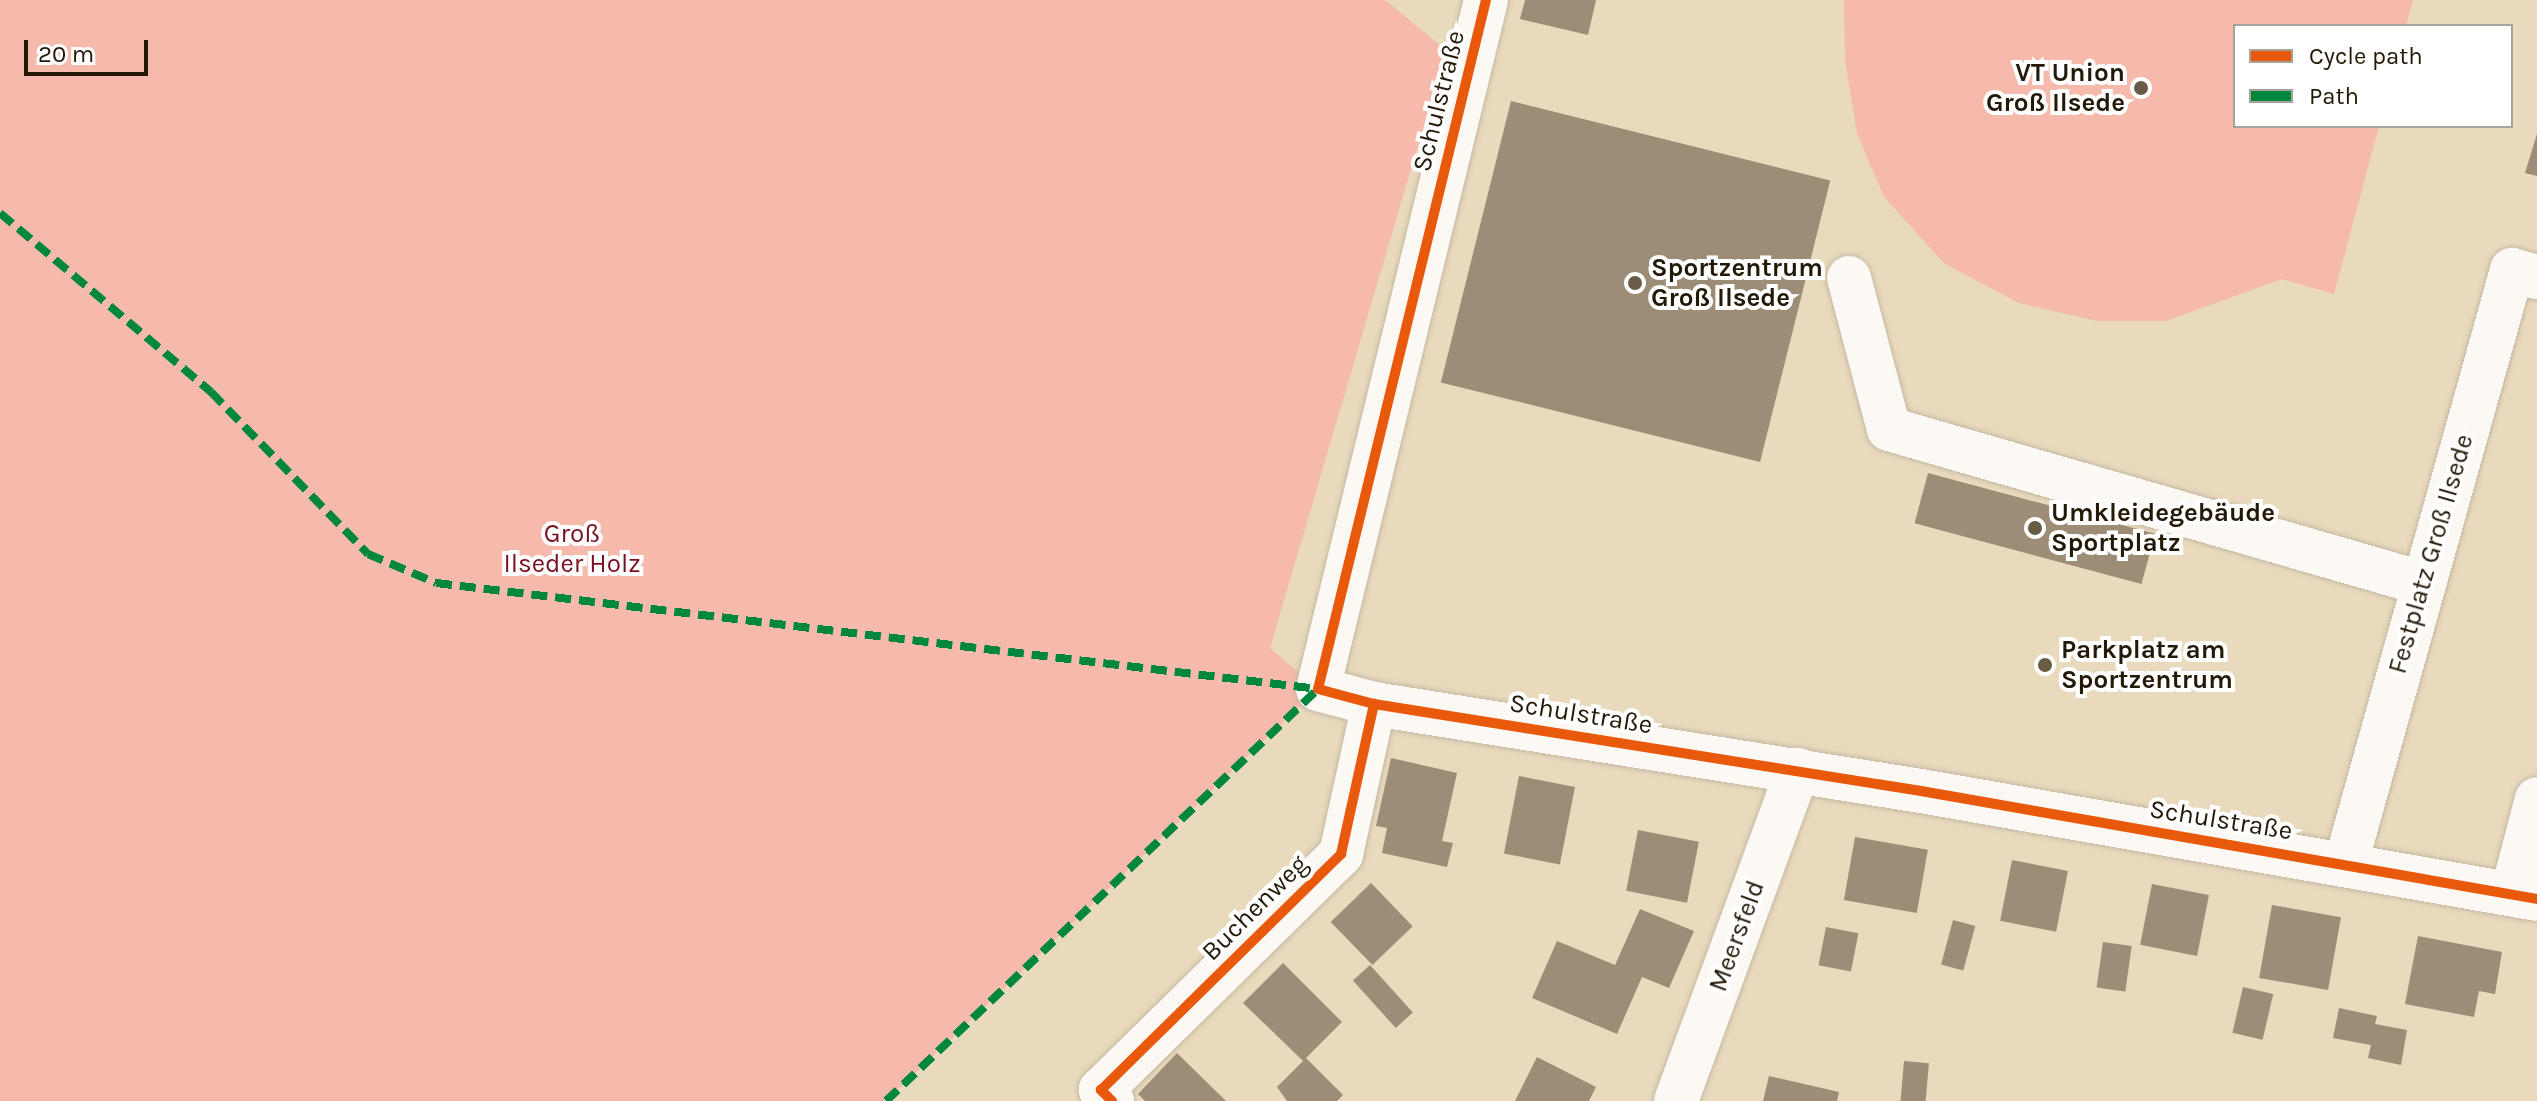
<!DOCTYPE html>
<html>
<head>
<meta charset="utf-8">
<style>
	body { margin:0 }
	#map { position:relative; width:2537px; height:1101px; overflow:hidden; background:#e9d9bd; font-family:Karla,sans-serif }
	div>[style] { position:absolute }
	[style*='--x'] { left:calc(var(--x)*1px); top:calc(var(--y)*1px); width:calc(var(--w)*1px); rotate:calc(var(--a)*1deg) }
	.green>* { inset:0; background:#f5baac }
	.building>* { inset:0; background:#9d8d77; transform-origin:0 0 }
	.roads { filter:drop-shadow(0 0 2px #c5b8a2) drop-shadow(0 0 2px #c5b8a2) }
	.minor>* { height:44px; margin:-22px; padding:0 22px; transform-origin:22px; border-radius:22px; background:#fcf9f5 }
	.quiet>* { height:8px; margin-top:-4px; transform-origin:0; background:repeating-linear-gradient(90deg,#00873e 0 16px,transparent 0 24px) }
	.cycleway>* { height:10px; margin:-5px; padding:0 5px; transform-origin:5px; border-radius:5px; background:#e8590c }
	.dots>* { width:22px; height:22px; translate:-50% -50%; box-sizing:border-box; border:4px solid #fff; border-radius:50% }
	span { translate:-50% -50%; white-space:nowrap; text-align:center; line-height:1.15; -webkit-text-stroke:8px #fff; paint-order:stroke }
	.poi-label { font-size:26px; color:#241906; font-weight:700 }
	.right { translate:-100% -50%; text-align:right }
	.left { translate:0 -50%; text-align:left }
	.street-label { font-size:26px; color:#241906 }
	.park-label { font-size:26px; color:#7b0d1e }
	.legend { position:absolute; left:2233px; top:24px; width:280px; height:104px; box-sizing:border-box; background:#fff; border:2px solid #a7a39b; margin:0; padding:10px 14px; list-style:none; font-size:24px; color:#241906 }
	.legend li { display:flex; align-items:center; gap:16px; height:40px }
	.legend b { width:40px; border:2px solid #a7a39b }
	.scale { position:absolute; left:24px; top:40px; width:124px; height:36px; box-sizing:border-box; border:4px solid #241906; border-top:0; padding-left:10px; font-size:24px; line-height:28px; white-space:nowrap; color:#241906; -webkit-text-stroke:6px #fff; paint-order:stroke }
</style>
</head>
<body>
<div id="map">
	<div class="green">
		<i style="clip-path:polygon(0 0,1385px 0,1446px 50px,1270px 648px,1318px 689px,886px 1101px,0 1101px)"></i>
		<i style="clip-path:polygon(1844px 0,2413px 0,2406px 26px,2235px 26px,2235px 126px,2379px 126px,2334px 294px,2282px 279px,2166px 321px,2097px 321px,2019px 303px,1945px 264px,1884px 197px,1857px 134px,1845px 61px)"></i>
	</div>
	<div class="building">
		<i style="clip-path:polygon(1525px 0,1596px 0,1588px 35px,1520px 19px)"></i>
		<i style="left:1511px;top:101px;width:329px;height:290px;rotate:14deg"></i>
		<i style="clip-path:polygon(2537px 134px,2537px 176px,2525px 173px)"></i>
		<i style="left:1928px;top:473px;width:235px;height:52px;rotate:15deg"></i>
		<i style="clip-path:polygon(1391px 758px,1457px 773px,1442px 841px,1453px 843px,1447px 867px,1382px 853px,1387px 828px,1376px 826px)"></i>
		<i style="left:1519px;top:776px;width:57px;height:79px;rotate:11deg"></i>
		<i style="left:1638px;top:830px;width:62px;height:62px;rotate:11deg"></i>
		<i style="left:1855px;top:837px;width:74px;height:64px;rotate:10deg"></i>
		<i style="left:2012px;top:860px;width:57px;height:62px;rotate:11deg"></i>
		<i style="left:1371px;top:883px;width:60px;height:56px;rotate:46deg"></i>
		<i style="left:2152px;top:884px;width:58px;height:62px;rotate:11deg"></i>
		<i style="left:2272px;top:905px;width:70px;height:74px;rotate:10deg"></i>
		<i style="clip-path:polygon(1640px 909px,1694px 931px,1669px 988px,1642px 977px,1617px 1034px,1532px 998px,1557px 941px,1615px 965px)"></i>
		<i style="left:1953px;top:920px;width:23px;height:46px;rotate:15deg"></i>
		<i style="left:1826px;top:927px;width:33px;height:39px;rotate:11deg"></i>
		<i style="clip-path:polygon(2418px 936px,2502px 952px,2495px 994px,2479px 991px,2474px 1017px,2405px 1004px)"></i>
		<i style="left:2103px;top:942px;width:29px;height:46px;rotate:8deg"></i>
		<i style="clip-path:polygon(1283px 963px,1342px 1022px,1306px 1058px,1343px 1095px,1337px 1101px,1287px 1101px,1277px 1087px,1303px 1061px,1243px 1003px)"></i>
		<i style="left:1370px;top:965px;width:64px;height:23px;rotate:48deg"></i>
		<i style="left:2243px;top:987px;width:31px;height:47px;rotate:13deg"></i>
		<i style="clip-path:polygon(2339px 1008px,2377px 1016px,2375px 1024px,2407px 1030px,2401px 1065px,2368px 1058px,2371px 1045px,2333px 1038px)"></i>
		<i style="clip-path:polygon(1177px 1053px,1226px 1101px,1145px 1101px,1138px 1094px)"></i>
		<i style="clip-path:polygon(1537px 1057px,1596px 1087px,1589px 1101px,1515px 1101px)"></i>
		<i style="left:1904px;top:1061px;width:25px;height:40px;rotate:5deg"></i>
		<i style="clip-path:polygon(1769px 1076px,1839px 1092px,1837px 1101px,1763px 1101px)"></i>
	</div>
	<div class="roads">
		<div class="minor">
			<i style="--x:1486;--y:0;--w:709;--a:103.7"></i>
			<i style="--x:1318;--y:689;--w:58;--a:15"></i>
			<i style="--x:1374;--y:704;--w:554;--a:9.04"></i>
			<i style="--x:1921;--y:791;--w:625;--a:9.94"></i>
			<i style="--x:1849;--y:278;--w:156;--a:75.2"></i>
			<i style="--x:1889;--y:429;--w:555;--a:16.12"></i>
			<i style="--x:2346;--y:863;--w:616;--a:-74.36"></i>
			<i style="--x:2512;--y:270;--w:26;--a:16"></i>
			<i style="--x:2512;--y:894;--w:98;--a:-75.3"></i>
			<i style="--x:1112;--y:1101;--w:16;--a:-135"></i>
			<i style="--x:1101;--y:1090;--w:337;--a:-44.5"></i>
			<i style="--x:1341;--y:854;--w:154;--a:-77.6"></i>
			<i style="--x:1676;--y:1101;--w:353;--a:-69.8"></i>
		</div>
	</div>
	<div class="quiet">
		<i style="--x:0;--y:213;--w:277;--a:40.3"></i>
		<i style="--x:211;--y:392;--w:226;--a:45.9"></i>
		<i style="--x:368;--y:554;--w:74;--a:23.1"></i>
		<i style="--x:436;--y:583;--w:888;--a:6.85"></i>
		<i style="--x:886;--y:1101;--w:597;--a:-43.64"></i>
	</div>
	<div class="cycleway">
		<i style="--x:1486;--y:0;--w:709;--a:103.7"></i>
		<i style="--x:1318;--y:689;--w:58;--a:15"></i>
		<i style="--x:1374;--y:704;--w:554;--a:9.04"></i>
		<i style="--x:1921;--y:791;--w:625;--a:9.94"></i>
		<i style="--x:1112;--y:1101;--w:16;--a:-135"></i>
		<i style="--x:1101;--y:1090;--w:337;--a:-44.5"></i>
		<i style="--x:1341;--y:854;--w:154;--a:-77.6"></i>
	</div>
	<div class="dots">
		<i style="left:2141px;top:88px;background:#695c46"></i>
		<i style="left:1635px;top:283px;background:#695c46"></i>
		<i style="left:2035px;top:528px;background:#695c46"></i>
		<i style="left:2045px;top:665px;background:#695c46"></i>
	</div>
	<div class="poi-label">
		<span class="right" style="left:2125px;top:88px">VT Union<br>Groß Ilsede</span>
		<span class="left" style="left:1651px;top:283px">Sportzentrum<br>Groß Ilsede</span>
		<span class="left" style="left:2051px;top:528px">Umkleidegebäude<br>Sportplatz</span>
		<span class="left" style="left:2061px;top:665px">Parkplatz am<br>Sportzentrum</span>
	</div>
	<div class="street-label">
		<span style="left:1439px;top:101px;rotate:-76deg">Schulstraße</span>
		<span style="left:2431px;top:554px;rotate:-74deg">Festplatz Groß Ilsede</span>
		<span style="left:1581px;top:714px;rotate:9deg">Schulstraße</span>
		<span style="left:2221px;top:820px;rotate:9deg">Schulstraße</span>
		<span style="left:1255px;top:908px;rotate:-45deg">Buchenweg</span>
		<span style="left:1737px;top:936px;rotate:-70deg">Meersfeld</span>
	</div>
	<div class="park-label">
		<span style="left:572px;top:549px">Groß<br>Ilseder Holz</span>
	</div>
	<ul class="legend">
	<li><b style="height:10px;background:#e8590c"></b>Cycle path</li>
	<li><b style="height:10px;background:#00873e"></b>Path</li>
	</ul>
	<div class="scale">20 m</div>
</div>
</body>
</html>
